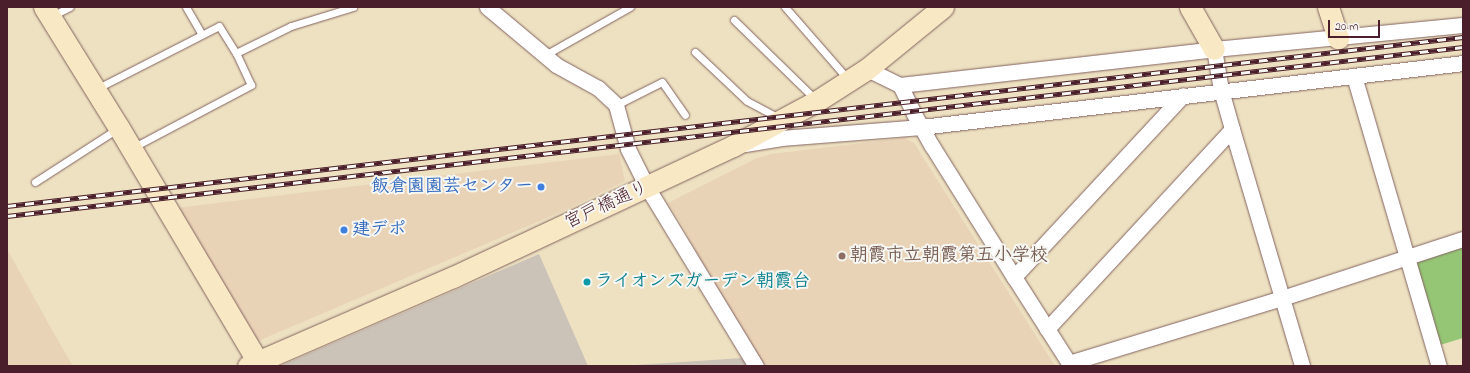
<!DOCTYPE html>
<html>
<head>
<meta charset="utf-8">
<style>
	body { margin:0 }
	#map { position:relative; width:1470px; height:373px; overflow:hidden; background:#ede1c1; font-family:"Indie Flower","Klee One",sans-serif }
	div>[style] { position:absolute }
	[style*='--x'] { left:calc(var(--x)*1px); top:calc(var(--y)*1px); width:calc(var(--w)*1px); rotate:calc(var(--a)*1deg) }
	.built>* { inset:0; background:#e9d3b7 }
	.industrial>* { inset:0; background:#cbc2b8 }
	.green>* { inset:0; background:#95c676 }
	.roads { filter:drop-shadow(0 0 1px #836360) drop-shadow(0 0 1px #836360) }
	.lane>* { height:7px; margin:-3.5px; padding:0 3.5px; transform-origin:3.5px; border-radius:3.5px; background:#fff }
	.street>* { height:15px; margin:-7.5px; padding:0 7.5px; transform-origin:7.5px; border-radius:7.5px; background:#fff }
	.secondary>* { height:21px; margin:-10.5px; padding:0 10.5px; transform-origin:10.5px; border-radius:10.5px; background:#f8e8c3 }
	.rail>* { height:4.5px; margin-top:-2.25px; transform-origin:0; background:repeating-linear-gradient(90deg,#f6f6f2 0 9px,#4a1f2b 0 18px); box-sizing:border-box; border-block:1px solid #4a1f2b }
	.dots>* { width:11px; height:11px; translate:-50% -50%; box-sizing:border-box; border:2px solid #f6f6f2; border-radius:50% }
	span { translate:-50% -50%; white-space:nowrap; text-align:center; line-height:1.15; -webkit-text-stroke:4px #f6f6f2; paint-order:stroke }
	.shop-label { font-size:18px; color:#366cbe; font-weight:700 }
	.right { translate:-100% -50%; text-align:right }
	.left { translate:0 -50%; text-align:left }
	.street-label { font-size:18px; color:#4a1f2b }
	.education-label { font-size:18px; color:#785e54; font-weight:700 }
	.culture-label { font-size:18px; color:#0d838f; font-weight:700 }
	.frame { position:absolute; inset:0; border:8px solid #4a1f2b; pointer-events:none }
	.scale { position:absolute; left:1328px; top:20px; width:52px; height:18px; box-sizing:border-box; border:2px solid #4a1f2b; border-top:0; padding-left:5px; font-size:12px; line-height:14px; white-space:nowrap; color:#4a1f2b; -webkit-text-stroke:3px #f6f6f2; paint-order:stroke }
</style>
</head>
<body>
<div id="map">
	<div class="built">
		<i style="clip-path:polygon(904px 138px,914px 143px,1055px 366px,764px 366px,714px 287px,682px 225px,668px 203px,757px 158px,771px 154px)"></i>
		<i style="clip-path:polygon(619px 154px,625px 181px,570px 208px,258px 341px,176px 208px)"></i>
		<i style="clip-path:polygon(7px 249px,60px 344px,73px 366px,7px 366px)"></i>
	</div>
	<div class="industrial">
		<i style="clip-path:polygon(539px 254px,588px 366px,280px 366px)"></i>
		<i style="clip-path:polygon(743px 358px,748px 366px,621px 366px)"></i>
	</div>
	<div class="green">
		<i style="clip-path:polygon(1463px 244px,1463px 338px,1440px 345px,1414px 260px)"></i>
	</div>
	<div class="roads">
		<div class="lane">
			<i style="--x:186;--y:7;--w:30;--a:60"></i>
			<i style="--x:785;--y:7;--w:94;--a:48.9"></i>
			<i style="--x:52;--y:16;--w:20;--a:-27"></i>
			<i style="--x:734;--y:20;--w:115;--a:44.3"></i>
			<i style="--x:695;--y:52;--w:71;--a:43.3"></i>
			<i style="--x:747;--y:101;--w:36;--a:28"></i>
			<i style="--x:545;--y:55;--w:98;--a:-29.5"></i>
			<i style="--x:96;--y:89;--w:138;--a:-27.1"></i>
			<i style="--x:219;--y:26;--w:32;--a:58"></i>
			<i style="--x:236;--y:53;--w:61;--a:-26.1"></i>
			<i style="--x:291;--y:26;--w:65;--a:-17"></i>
			<i style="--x:616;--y:105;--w:51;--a:-26.6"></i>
			<i style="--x:662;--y:82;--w:40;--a:55.1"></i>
			<i style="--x:132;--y:148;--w:135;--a:-27.9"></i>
			<i style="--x:251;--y:85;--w:35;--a:-115"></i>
			<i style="--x:35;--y:182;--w:98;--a:-32.9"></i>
		</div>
		<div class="street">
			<i style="--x:487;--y:7;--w:90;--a:40"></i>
			<i style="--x:556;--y:65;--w:48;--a:28.7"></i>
			<i style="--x:598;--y:88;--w:25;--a:43"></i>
			<i style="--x:616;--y:105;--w:46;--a:74.7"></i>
			<i style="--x:628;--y:149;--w:42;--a:63.4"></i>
			<i style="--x:647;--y:187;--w:210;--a:58.7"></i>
			<i style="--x:1214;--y:49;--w:42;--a:80.3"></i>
			<i style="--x:1221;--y:90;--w:41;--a:74.2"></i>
			<i style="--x:1232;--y:129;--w:247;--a:73.5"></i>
			<i style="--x:867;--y:69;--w:37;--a:26"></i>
			<i style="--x:900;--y:85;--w:316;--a:-6.5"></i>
			<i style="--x:1214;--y:49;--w:250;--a:-5.5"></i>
			<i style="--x:1354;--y:76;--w:302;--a:73.7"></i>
			<i style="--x:900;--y:85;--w:32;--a:64"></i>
			<i style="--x:914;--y:114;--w:37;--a:61"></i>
			<i style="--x:932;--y:146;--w:155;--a:58"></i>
			<i style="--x:745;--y:144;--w:37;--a:-9"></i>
			<i style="--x:782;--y:138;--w:139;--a:-4.5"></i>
			<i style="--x:921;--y:127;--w:546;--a:-6.73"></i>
			<i style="--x:1047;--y:329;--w:272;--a:-47.2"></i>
			<i style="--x:1069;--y:363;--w:102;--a:-122.6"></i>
			<i style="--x:1014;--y:277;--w:248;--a:-47.1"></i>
			<i style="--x:1071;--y:366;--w:4;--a:-124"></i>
			<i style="--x:1069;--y:363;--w:223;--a:-17"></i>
			<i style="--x:1282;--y:298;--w:190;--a:-18.1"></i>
		</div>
		<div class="secondary">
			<i style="--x:44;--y:7;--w:142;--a:58.2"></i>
			<i style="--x:119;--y:128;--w:272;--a:59.3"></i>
			<i style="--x:1190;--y:7;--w:48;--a:60.3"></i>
			<i style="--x:1328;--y:7;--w:33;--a:72"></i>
			<i style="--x:248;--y:366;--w:223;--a:-23.5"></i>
			<i style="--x:453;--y:277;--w:309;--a:-25.1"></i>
			<i style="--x:733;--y:146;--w:95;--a:-28.2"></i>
			<i style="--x:817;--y:101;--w:59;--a:-32.6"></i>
			<i style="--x:867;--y:69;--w:98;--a:-39.2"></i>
		</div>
	</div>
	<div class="rail">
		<i style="--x:7;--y:206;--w:1466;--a:-6.62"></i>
		<i style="--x:7;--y:216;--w:1466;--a:-6.62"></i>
	</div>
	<div class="dots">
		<i style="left:541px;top:187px;background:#3f7fe0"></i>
		<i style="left:344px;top:230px;background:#3f7fe0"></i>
		<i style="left:842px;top:256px;background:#8d6e63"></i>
		<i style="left:587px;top:282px;background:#0f9aa8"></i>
	</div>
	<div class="shop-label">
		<span class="right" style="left:533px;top:187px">飯倉園園芸センター</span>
		<span class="left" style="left:352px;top:230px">建デポ</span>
	</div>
	<div class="street-label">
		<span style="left:607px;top:206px;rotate:-25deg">宮戸橋通り</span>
	</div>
	<div class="education-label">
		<span class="left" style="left:850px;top:256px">朝霞市立朝霞第五小学校</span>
	</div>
	<div class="culture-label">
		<span class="left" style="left:595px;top:282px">ライオンズガーデン朝霞台</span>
	</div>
	<div class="frame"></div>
	<div class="scale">20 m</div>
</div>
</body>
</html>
